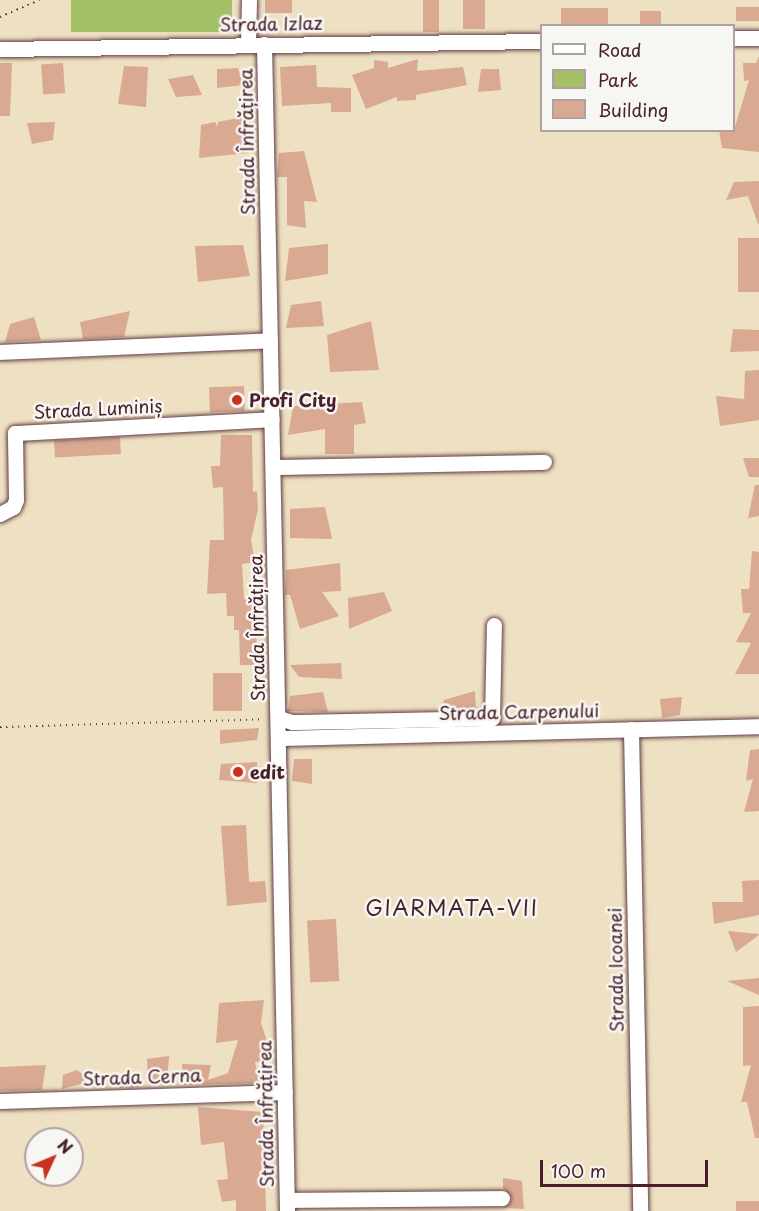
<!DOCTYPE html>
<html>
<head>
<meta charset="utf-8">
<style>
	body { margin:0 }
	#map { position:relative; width:759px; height:1211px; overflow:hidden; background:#eee1c3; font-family:"Playpen Sans",sans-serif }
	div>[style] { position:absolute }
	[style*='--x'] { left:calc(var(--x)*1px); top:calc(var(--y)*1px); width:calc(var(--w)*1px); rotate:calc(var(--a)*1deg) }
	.green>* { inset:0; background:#a5c168; transform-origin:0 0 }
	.building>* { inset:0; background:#d9a991; transform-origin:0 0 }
	.path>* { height:2px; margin-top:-1px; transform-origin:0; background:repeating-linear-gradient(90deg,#633c42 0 1.5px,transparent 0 6px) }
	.roads { filter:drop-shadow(0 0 2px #633c42) drop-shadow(0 0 2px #633c42) }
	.minor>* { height:15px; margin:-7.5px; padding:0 7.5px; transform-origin:7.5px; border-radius:7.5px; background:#fff }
	.dots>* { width:16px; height:16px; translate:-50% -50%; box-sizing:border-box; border:3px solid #f6f6f2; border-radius:50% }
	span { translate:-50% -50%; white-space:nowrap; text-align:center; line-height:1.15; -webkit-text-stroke:5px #f6f6f2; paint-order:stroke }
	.street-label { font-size:18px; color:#4a1f2b }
	.poi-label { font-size:18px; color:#4a1f2b; font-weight:700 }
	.left { translate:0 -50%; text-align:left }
	.quarter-label { font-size:21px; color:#4a1f2b; letter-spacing:1.5px }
	.legend { position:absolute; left:540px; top:24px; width:195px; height:108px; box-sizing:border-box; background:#f6f6f2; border:2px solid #b1a0a2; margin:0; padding:8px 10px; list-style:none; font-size:18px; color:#4a1f2b }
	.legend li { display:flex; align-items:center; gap:12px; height:30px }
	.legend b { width:30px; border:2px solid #b1a0a2 }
	.north { position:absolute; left:24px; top:1127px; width:60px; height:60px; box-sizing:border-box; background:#f6f6f2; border:2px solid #b1a0a2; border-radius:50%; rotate:46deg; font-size:16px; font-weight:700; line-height:24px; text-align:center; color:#4a1f2b }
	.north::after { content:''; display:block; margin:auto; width:21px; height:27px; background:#c8321e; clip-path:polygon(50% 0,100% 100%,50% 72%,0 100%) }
	.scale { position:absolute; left:540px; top:1160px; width:168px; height:27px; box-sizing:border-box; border:3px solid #4a1f2b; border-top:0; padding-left:8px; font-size:18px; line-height:21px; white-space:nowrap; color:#4a1f2b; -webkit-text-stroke:4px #f6f6f2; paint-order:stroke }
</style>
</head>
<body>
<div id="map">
	<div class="green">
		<i style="left:71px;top:0;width:161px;height:32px"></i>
	</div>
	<div class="building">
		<i style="left:265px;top:0;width:27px;height:13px"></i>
		<i style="left:423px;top:0;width:16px;height:32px"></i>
		<i style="left:463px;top:0;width:22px;height:29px"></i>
		<i style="left:736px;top:7px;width:23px;height:14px"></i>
		<i style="left:561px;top:8px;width:47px;height:18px"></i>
		<i style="left:640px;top:11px;width:21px;height:14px"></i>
		<i style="clip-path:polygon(759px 56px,759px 152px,722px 148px,719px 130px,734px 130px,749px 80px,744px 81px,743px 63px,756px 63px)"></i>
		<i style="clip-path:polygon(418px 59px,417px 71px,463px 67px,467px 85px,416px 95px,416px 100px,397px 101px,397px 97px,366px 109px,352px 75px,374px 68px,374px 60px,388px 62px,388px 68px)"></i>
		<i style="clip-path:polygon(0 63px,12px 63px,10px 116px,0 116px)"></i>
		<i style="left:63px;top:63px;width:30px;height:22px;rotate:86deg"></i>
		<i style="clip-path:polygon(316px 65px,317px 87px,351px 88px,351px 112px,331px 112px,331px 103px,282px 106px,280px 67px)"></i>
		<i style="clip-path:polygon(124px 66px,148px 67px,146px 107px,118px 104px)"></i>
		<i style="clip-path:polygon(238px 68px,243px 85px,217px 88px,217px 69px)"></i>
		<i style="clip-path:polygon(481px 69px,499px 69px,501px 90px,478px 92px)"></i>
		<i style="clip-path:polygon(193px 75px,202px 95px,176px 97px,168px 79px)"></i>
		<i style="clip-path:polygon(243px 117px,248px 153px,199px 158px,201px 125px,215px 122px,218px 127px,218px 122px)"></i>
		<i style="clip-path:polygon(55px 122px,53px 140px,32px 144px,27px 123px)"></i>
		<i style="clip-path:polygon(304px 151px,317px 202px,304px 201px,306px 228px,287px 225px,287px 177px,277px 177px,279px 153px)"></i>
		<i style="clip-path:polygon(759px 181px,759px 223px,758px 224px,748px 196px,726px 200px,734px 182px)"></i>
		<i style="left:759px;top:238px;width:54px;height:21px;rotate:90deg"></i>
		<i style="clip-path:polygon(328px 244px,328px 274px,285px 281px,289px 248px)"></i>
		<i style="clip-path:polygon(243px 245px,250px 276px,198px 282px,195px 246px)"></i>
		<i style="clip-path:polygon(321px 301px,324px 326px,286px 328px,291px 305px)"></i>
		<i style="clip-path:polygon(130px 311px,124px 337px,83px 339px,80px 322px)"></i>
		<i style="clip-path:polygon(34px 317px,41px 340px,5px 342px,10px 324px)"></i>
		<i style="clip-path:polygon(371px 321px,379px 370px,330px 372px,327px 335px)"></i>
		<i style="clip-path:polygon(733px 329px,759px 330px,759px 351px,730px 352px)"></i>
		<i style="clip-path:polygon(759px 370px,759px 420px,720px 426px,716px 396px,744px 399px,745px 371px)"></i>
		<i style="left:244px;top:386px;width:25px;height:35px;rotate:88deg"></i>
		<i style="clip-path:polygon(362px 402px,366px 423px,354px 425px,354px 454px,325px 454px,325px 429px,288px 435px,293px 406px)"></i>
		<i style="clip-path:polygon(221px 435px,252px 435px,253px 492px,257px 491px,258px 509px,251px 540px,255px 562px,242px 564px,244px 599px,255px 599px,258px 615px,255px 665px,240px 665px,239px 630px,234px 630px,234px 616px,227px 616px,226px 593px,207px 594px,210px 540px,224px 540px,223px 487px,213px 488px,211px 466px,220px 466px)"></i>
		<i style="left:120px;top:437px;width:17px;height:66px;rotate:87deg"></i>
		<i style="clip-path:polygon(743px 458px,759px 458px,759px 477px,749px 477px)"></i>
		<i style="clip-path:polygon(755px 485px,759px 485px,759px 516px,748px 518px)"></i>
		<i style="clip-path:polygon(325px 507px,332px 539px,290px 538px,290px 509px)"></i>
		<i style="clip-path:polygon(752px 551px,759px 552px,759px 674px,735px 674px,751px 643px,736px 642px,751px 613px,743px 613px,741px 589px,749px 589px)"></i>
		<i style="clip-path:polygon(340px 563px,341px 591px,322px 592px,339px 616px,300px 629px,290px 595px,285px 595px,286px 570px)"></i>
		<i style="clip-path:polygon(384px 592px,392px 611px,349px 629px,348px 598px)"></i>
		<i style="clip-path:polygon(341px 663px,342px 679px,299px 677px,290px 665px)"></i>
		<i style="left:213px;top:673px;width:29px;height:38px"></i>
		<i style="clip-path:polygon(475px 691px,476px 709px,442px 709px,444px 700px)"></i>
		<i style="clip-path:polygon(323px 692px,328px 712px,288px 711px,290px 696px)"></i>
		<i style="clip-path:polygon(682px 697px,680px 715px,662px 718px,660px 699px)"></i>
		<i style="clip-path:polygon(259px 728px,257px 740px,220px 744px,220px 730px)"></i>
		<i style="clip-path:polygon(759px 749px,759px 811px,744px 812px,753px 779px,746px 781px,750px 750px)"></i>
		<i style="clip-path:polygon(294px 759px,312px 759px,312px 784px,292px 781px)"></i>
		<i style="clip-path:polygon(257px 762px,257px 783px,219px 780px,221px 764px)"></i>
		<i style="clip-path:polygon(246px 825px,249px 882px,265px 881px,267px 902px,227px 906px,221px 826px)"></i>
		<i style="clip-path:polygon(759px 880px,759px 915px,714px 924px,712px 902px,743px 902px,742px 881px)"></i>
		<i style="left:336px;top:919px;width:62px;height:29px;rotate:87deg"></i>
		<i style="clip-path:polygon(728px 931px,759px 934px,759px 935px,736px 952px)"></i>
		<i style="clip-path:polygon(759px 978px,759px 995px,727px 981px)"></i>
		<i style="clip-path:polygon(264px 1000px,261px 1023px,267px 1041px,265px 1061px,255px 1062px,260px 1083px,184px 1085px,182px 1064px,211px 1065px,208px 1080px,228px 1073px,238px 1040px,216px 1043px,219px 1003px)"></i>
		<i style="clip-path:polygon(759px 1006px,759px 1138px,755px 1138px,747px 1102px,741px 1102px,751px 1065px,743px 1066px,743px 1007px)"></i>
		<i style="clip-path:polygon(169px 1056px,167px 1084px,148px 1082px,147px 1059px)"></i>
		<i style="clip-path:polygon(46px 1065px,42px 1090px,0 1091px,0 1067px)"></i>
		<i style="clip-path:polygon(77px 1070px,92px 1081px,62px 1089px,63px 1075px)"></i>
		<i style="clip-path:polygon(138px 1075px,141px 1087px,119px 1088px,120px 1080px,126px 1076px)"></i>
		<i style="clip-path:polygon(198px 1107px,263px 1112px,266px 1211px,236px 1211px,236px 1200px,222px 1202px,217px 1180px,228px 1179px,224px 1142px,201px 1145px)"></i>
		<i style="clip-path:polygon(503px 1178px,522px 1181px,524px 1209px,503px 1208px,512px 1198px,503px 1188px)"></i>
		<i style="left:759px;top:1201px;width:10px;height:23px;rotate:90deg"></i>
	</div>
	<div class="path">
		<i style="--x:0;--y:17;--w:43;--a:-23.6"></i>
		<i style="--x:0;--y:727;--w:264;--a:-1.7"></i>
	</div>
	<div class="roads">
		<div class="minor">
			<i style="--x:734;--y:38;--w:25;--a:0"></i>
			<i style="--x:248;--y:44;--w:44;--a:-88.7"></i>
			<i style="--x:264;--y:44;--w:1167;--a:88.87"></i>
			<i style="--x:0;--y:49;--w:542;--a:-0.85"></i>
			<i style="--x:0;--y:352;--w:270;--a:-2.5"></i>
			<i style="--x:273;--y:467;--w:271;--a:-1.1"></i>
			<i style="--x:0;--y:514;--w:15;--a:-28"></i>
			<i style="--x:13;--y:507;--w:8;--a:-67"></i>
			<i style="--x:16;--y:500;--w:67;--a:-90.9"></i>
			<i style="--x:15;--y:433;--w:257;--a:-3.1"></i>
			<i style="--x:279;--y:718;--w:14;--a:17"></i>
			<i style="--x:292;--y:722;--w:200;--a:-1.1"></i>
			<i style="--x:492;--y:718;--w:93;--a:-88.8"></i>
			<i style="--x:631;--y:729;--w:482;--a:88.9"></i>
			<i style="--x:279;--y:738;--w:480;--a:-1.4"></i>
			<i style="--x:0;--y:1101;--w:285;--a:-1.8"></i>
			<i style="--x:287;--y:1200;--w:215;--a:-0.5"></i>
		</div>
	</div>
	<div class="dots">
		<i style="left:237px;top:400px;background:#c8321e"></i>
		<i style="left:238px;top:772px;background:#c8321e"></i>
	</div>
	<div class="street-label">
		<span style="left:271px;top:24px;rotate:-1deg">Strada Izlaz</span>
		<span style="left:247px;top:142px;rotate:-91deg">Strada Înfrățirea</span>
		<span style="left:98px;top:409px;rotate:-3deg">Strada Luminiș</span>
		<span style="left:257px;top:628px;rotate:-91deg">Strada Înfrățirea</span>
		<span style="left:519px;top:712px;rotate:-1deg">Strada Carpenului</span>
		<span style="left:616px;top:970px;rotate:-91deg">Strada Icoanei</span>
		<span style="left:142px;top:1077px;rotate:-2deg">Strada Cerna</span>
		<span style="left:266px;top:1114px;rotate:-91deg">Strada Înfrățirea</span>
	</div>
	<div class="poi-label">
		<span class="left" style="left:249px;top:400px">Profi City</span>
		<span class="left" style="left:250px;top:772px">edit</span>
	</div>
	<div class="quarter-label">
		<span style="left:452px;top:907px">GIARMATA-VII</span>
	</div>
	<ul class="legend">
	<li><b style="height:8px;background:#fff"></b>Road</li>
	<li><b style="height:16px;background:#a5c168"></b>Park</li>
	<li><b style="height:16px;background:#d9a991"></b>Building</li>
	</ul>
	<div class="north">N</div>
	<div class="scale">100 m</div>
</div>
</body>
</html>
